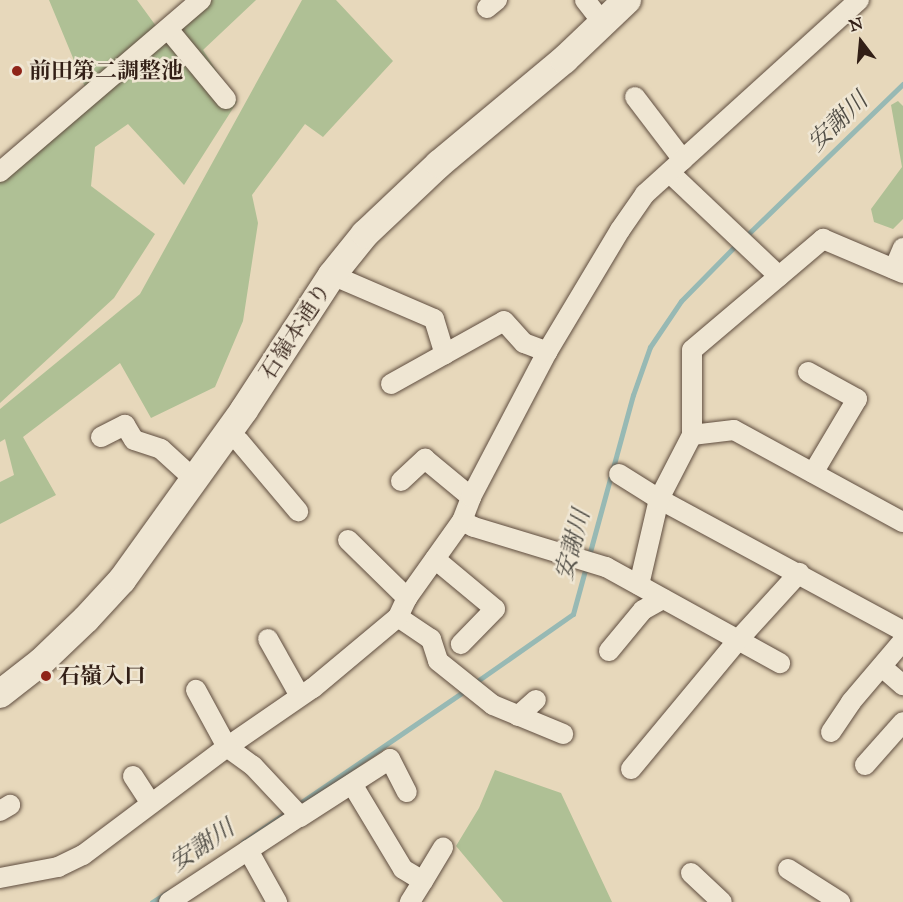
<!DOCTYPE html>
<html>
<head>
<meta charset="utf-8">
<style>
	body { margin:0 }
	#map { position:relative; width:903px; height:902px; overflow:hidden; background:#e7d8bb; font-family:"IM FELL Great Primer","Noto Serif JP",serif }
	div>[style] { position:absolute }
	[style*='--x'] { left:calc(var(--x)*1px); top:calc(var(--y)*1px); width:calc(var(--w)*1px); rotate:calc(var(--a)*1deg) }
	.green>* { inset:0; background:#afc095 }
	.stream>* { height:5px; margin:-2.5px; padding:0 2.5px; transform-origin:2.5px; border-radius:2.5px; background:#97b9b4 }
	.roads { filter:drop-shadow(0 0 2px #5f4d3f) drop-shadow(0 0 2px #5f4d3f) }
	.minor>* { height:20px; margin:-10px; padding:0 10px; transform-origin:10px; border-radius:10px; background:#efe6d3 }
	.secondary>* { height:28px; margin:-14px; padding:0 14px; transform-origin:14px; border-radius:14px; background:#efe6d3 }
	.dots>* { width:16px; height:16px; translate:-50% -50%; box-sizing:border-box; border:3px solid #efe6d3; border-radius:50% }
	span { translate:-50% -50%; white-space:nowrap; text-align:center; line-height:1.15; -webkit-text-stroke:5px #efe6d3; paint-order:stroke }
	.poi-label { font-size:22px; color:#321f16; font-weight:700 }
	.left { translate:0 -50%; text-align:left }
	.street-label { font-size:22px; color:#321f16 }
	.water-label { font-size:24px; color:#504d45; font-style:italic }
	.north { position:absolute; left:831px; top:12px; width:60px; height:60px; -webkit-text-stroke:4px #efe6d3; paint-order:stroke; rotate:344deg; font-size:16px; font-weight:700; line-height:24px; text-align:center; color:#321f16 }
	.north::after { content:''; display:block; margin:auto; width:21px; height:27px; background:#321f16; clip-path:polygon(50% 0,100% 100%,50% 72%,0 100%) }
</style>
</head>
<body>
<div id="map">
	<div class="green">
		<i style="clip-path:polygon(49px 0,137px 0,167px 41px,212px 0,256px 0,203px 50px,237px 102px,184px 185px,128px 124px,95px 147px,91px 186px,155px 234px,114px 298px,0 403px,0 166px,85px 87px)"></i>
		<i style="clip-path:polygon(302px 0,336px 0,393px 61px,323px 137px,305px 124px,252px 195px,258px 223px,243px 321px,215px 387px,151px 418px,120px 363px,23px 437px,56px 495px,0 524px,0 482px,14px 475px,5px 439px,0 442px,0 409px,140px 294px)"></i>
		<i style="clip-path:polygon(898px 101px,903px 106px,903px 219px,893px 229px,874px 222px,871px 209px,902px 167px,891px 105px)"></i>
		<i style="clip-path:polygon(495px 770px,561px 793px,612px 902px,503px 902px,456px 846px,479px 808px)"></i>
	</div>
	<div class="stream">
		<i style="--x:745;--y:237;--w:220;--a:-44.1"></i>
		<i style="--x:473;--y:684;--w:122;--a:-35"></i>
		<i style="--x:573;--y:614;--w:227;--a:-74.7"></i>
		<i style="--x:633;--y:395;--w:51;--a:-70.5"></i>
		<i style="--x:650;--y:347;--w:55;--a:-56"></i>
		<i style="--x:681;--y:301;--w:81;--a:-45.5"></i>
		<i style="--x:243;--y:842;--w:270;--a:-34.3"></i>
		<i style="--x:152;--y:902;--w:19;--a:-32"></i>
	</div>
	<div class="roads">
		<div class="minor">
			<i style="--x:585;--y:0;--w:29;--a:52"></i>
			<i style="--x:487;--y:8;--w:13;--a:-39"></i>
			<i style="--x:168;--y:29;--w:91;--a:50.4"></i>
			<i style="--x:635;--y:97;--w:79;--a:52.7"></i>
			<i style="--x:0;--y:172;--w:265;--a:-40.6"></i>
			<i style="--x:670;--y:173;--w:150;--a:43.4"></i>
			<i style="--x:894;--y:269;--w:23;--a:-67"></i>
			<i style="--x:332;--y:275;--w:111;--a:23.3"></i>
			<i style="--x:434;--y:319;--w:37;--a:73"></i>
			<i style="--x:808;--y:372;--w:56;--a:28.9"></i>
			<i style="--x:857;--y:399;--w:86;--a:120.7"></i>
			<i style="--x:391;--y:384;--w:129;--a:-29.1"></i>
			<i style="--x:504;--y:321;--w:30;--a:48"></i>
			<i style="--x:524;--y:343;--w:25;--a:21"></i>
			<i style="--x:692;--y:435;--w:42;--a:-6.8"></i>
			<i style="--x:734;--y:430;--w:192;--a:28.6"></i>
			<i style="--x:101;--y:437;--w:27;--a:-27"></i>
			<i style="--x:125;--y:425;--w:17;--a:59"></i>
			<i style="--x:134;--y:440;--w:28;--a:18"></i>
			<i style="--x:161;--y:449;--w:45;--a:42.3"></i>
			<i style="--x:239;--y:441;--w:92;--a:49.9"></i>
			<i style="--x:619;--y:474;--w:47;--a:32"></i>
			<i style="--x:659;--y:499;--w:277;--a:28.4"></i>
			<i style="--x:401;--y:481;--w:33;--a:-43"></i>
			<i style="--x:425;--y:459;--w:60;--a:39.6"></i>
			<i style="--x:462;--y:521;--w:13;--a:27"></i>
			<i style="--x:474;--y:527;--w:138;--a:16.9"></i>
			<i style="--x:606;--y:567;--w:199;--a:28.9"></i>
			<i style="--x:348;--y:540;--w:83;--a:44.5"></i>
			<i style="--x:435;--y:559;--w:78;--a:39.8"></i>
			<i style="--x:495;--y:609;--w:49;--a:134.2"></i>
			<i style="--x:639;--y:585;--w:88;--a:-76.9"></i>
			<i style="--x:659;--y:499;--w:72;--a:-62.7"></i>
			<i style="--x:692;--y:435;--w:85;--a:-90"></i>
			<i style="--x:692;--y:350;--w:172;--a:-40.3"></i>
			<i style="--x:823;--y:239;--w:87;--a:23"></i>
			<i style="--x:398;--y:617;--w:40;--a:34"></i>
			<i style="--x:431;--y:639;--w:23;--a:72"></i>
			<i style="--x:438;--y:661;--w:70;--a:38.7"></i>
			<i style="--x:493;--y:705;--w:76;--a:22.5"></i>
			<i style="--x:268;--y:639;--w:65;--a:60.7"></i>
			<i style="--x:609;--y:651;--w:53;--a:-50.3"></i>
			<i style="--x:643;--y:610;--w:23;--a:-29"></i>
			<i style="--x:882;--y:667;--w:28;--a:41"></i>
			<i style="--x:518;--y:716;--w:24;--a:-42"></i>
			<i style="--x:831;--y:732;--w:36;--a:-56"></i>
			<i style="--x:851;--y:702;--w:80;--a:-49.6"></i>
			<i style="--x:865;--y:765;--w:57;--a:-48.5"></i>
			<i style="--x:631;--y:769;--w:168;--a:-50.3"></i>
			<i style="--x:738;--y:640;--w:91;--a:-47.7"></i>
			<i style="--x:133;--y:776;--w:33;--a:57"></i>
			<i style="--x:352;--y:784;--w:99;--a:59"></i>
			<i style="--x:403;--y:869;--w:23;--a:31"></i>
			<i style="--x:423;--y:881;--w:25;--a:122"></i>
			<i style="--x:0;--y:811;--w:12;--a:-31"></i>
			<i style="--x:300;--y:817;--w:107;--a:-32.8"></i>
			<i style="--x:390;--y:759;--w:37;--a:63"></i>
			<i style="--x:248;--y:850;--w:60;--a:60.9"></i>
			<i style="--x:788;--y:869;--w:62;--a:32.4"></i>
			<i style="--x:691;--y:873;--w:42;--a:43.1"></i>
			<i style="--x:0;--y:878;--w:59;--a:-10.7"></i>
			<i style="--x:58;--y:867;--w:28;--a:-26"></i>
			<i style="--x:83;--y:855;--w:180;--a:-36.9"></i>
			<i style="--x:227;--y:747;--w:104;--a:-34.5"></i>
			<i style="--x:313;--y:688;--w:111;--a:-39.9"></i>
			<i style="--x:398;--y:617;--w:21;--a:-65"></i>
			<i style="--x:407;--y:598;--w:95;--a:-54.5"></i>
			<i style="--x:462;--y:521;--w:26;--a:-69"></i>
			<i style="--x:471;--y:497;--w:164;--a:-62.3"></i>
			<i style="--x:547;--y:352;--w:142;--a:-59.1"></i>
			<i style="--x:620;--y:230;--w:44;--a:-55.2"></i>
			<i style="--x:645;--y:194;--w:289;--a:-42.2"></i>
			<i style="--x:423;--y:881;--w:39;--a:-59"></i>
			<i style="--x:169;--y:902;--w:157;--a:-33.3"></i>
			<i style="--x:300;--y:816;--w:69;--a:-133.2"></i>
			<i style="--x:253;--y:766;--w:32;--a:-144"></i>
			<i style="--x:227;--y:747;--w:65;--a:-118.5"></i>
		</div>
		<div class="secondary">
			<i style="--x:0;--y:694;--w:52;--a:-38"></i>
			<i style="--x:41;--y:662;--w:62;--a:-43.7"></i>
			<i style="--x:86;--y:619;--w:53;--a:-47.3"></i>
			<i style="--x:122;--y:580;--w:209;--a:-54.3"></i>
			<i style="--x:244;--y:410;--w:161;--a:-56.9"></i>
			<i style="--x:332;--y:275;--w:53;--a:-51.2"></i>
			<i style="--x:365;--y:234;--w:102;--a:-43.4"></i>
			<i style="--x:439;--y:164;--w:163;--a:-39.8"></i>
			<i style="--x:564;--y:60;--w:87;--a:-43.6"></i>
		</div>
	</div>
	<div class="dots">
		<i style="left:17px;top:71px;background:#8f2418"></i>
		<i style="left:46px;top:676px;background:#8f2418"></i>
	</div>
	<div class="poi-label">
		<span class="left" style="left:29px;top:71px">前田第二調整池</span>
		<span class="left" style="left:58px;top:676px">石嶺入口</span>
	</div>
	<div class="street-label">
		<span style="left:295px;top:331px;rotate:-57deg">石嶺本通り</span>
	</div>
	<div class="water-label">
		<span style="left:838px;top:122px;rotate:-44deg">安謝川</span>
		<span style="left:573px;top:545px;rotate:-75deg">安謝川</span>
		<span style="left:202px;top:846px;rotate:-34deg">安謝川</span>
	</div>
	<div class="north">N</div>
</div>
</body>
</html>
